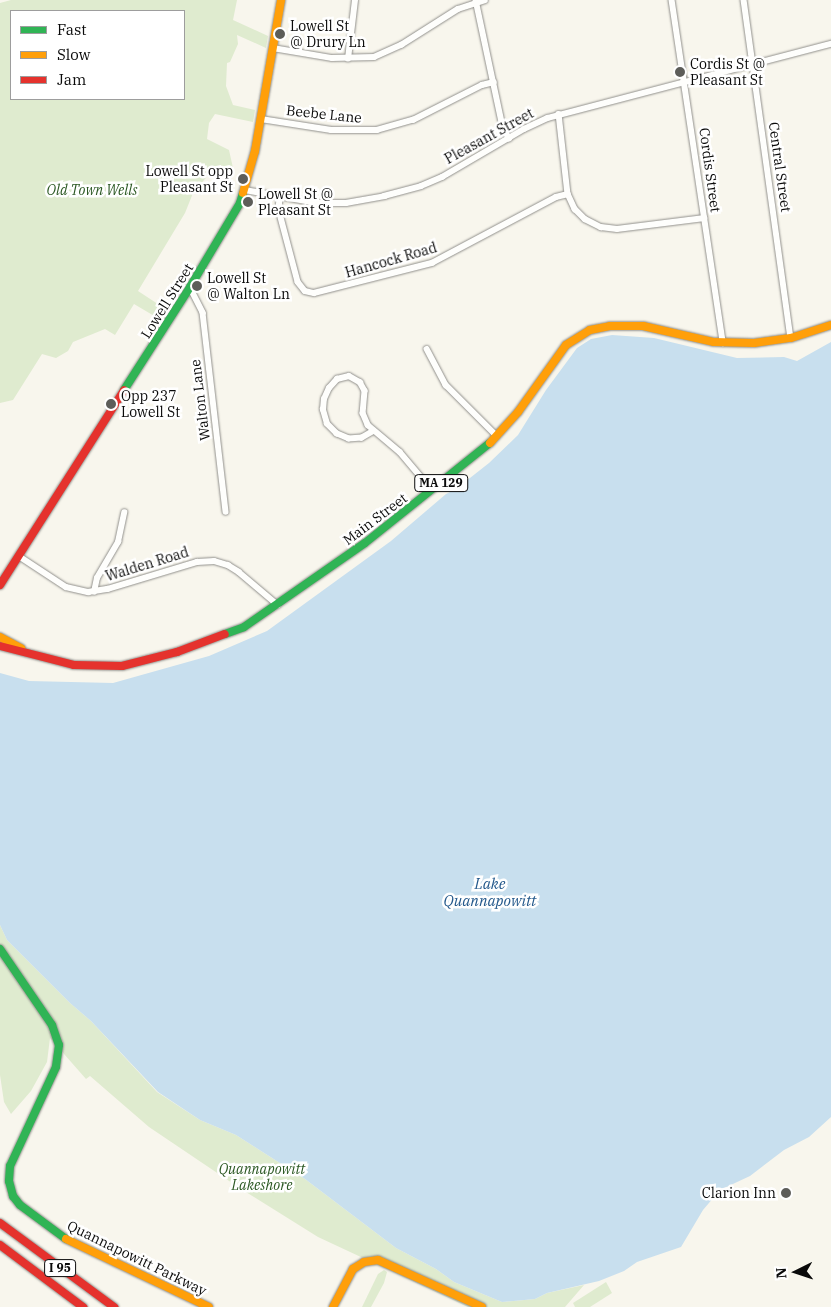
<!DOCTYPE html>
<html>
<head>
<meta charset="utf-8">
<style>
	body { margin:0 }
	#map { position:relative; width:831px; height:1307px; overflow:hidden; background:#f8f6ed; font-family:"IBM Plex Serif",serif }
	div>[style] { position:absolute }
	[style*='--x'] { left:calc(var(--x)*1px); top:calc(var(--y)*1px); width:calc(var(--w)*1px); rotate:calc(var(--a)*1deg) }
	.green>* { inset:0; background:#dfebcf }
	.water>* { inset:0; background:#c8dfee }
	.roads { filter:drop-shadow(0 0 1px #91908c) drop-shadow(0 0 1px #91908c) }
	.street>* { height:5.5px; margin:-2.75px; padding:0 2.75px; transform-origin:2.75px; border-radius:2.75px; background:#fefefc }
	.fast>* { height:8px; margin:-4px; padding:0 4px; transform-origin:4px; border-radius:4px; background:#30b455 }
	.slow>* { height:8px; margin:-4px; padding:0 4px; transform-origin:4px; border-radius:4px; background:#ff9f0a }
	.jam>* { height:8px; margin:-4px; padding:0 4px; transform-origin:4px; border-radius:4px; background:#e5322d }
	.dots>* { width:14px; height:14px; translate:-50% -50%; box-sizing:border-box; border:2px solid #fff; border-radius:50% }
	span { translate:-50% -50%; white-space:nowrap; text-align:center; line-height:1.15; -webkit-text-stroke:5px #fff; paint-order:stroke }
	.shield-label span { padding:1px 4px; background:#fff; border:1px solid; border-radius:4px; -webkit-text-stroke-width:0 }
	.shield-label { font-size:12px; color:#0a0a0a; font-weight:700 }
	.poi-label { font-size:14px; color:#0a0a0a }
	.left { translate:0 -50%; text-align:left }
	.right { translate:-100% -50%; text-align:right }
	.street-label { font-size:14px; color:#0a0a0a }
	.park-label { font-size:14px; color:#2b5823; font-style:italic }
	.water-label { font-size:15px; color:#23588b; font-style:italic }
	.legend { position:absolute; left:10px; top:10px; width:175px; height:90px; box-sizing:border-box; background:#fff; border:1px solid #9d9d9d; margin:0; padding:6px 9px; list-style:none; font-size:15px; color:#0a0a0a }
	.legend li { display:flex; align-items:center; gap:10px; height:25px }
	.legend b { width:25px; border:1px solid #9d9d9d }
	.north { position:absolute; left:771px; top:1247px; width:50px; height:50px; -webkit-text-stroke:4px #fff; paint-order:stroke; rotate:266deg; font-size:14px; font-weight:700; line-height:20px; text-align:center; color:#0a0a0a }
	.north::after { content:''; display:block; margin:auto; width:18px; height:22px; background:#0a0a0a; clip-path:polygon(50% 0,100% 100%,50% 72%,0 100%) }
</style>
</head>
<body>
<div id="map">
	<div class="green">
		<i style="clip-path:polygon(evenodd,11px 0,237px 0,233px 20px,268px 36px,266px 48px,237px 35px,238px 44px,230px 62px,227px 63px,226px 86px,233px 105px,255px 110px,253px 122px,215px 114px,209px 123px,207px 139px,229px 150px,233px 168px,228px 173px,210px 173px,193px 193px,185px 213px,138px 291px,167px 310px,161px 320px,134px 304px,115px 335px,105px 329px,73px 342px,68px 351px,56px 358px,42px 354px,13px 400px,0 403px,0 3px,11px 0,11px 11px,184px 11px,184px 99px,11px 99px,11px 11px)"></i>
		<i style="clip-path:polygon(0 925px,7px 940px,70px 1003px,91px 1021px,157px 1092px,200px 1120px,236px 1135px,305px 1179px,396px 1248px,436px 1269px,454px 1282px,502px 1302px,535px 1299px,547px 1293px,584px 1285px,565px 1307px,468px 1307px,318px 1237px,241px 1189px,149px 1127px,90px 1076px,86px 1079px,50px 1038px,47px 1062px,31px 1091px,11px 1114px,4px 1102px,0 1075px)"></i>
		<i style="clip-path:polygon(384px 1270px,387px 1272px,384px 1283px,371px 1307px,362px 1307px,378px 1274px)"></i>
		<i style="clip-path:polygon(606px 1282px,612px 1293px,590px 1307px,575px 1307px,573px 1303px)"></i>
	</div>
	<div class="water">
		<i style="clip-path:polygon(612px 335px,654px 338px,737px 358px,784px 357px,797px 361px,831px 342px,831px 1117px,809px 1137px,784px 1150px,750px 1176px,720px 1190px,703px 1210px,681px 1247px,637px 1262px,624px 1271px,599px 1281px,547px 1293px,535px 1299px,502px 1302px,454px 1282px,436px 1269px,396px 1248px,305px 1179px,236px 1135px,200px 1120px,158px 1092px,91px 1021px,70px 1003px,7px 940px,0 925px,0 673px,29px 681px,113px 683px,209px 656px,267px 631px,391px 541px,446px 494px,456px 489px,489px 463px,518px 435px,546px 390px,577px 348px,591px 339px)"></i>
	</div>
	<div class="roads">
		<div class="street">
			<i style="--x:476;--y:0;--w:130;--a:78"></i>
			<i style="--x:503;--y:127;--w:13;--a:61"></i>
			<i style="--x:672;--y:0;--w:347;--a:81.5"></i>
			<i style="--x:744;--y:0;--w:341;--a:82.1"></i>
			<i style="--x:273;--y:48;--w:60;--a:9.6"></i>
			<i style="--x:332;--y:58;--w:42;--a:-1.4"></i>
			<i style="--x:374;--y:57;--w:30;--a:-24"></i>
			<i style="--x:401;--y:45;--w:67;--a:-32.3"></i>
			<i style="--x:458;--y:9;--w:28;--a:-18"></i>
			<i style="--x:348;--y:59;--w:59;--a:-83.2"></i>
			<i style="--x:559;--y:114;--w:81;--a:83.6"></i>
			<i style="--x:568;--y:194;--w:17;--a:65"></i>
			<i style="--x:575;--y:209;--w:14;--a:45"></i>
			<i style="--x:585;--y:219;--w:18;--a:27"></i>
			<i style="--x:601;--y:227;--w:16;--a:7"></i>
			<i style="--x:617;--y:229;--w:88;--a:-7.2"></i>
			<i style="--x:261;--y:119;--w:71;--a:8.9"></i>
			<i style="--x:331;--y:130;--w:46;--a:0"></i>
			<i style="--x:377;--y:130;--w:37;--a:-16"></i>
			<i style="--x:413;--y:120;--w:77;--a:-26.9"></i>
			<i style="--x:482;--y:85;--w:12;--a:-14"></i>
			<i style="--x:245;--y:190;--w:73;--a:10.2"></i>
			<i style="--x:317;--y:203;--w:29;--a:0"></i>
			<i style="--x:346;--y:203;--w:39;--a:-10"></i>
			<i style="--x:384;--y:196;--w:38;--a:-15"></i>
			<i style="--x:421;--y:186;--w:23;--a:-23"></i>
			<i style="--x:442;--y:177;--w:95;--a:-30.3"></i>
			<i style="--x:524;--y:129;--w:26;--a:-25"></i>
			<i style="--x:548;--y:118;--w:293;--a:-14.7"></i>
			<i style="--x:280;--y:197;--w:13;--a:94"></i>
			<i style="--x:279;--y:210;--w:74;--a:75.2"></i>
			<i style="--x:298;--y:282;--w:11;--a:52"></i>
			<i style="--x:305;--y:291;--w:9;--a:13"></i>
			<i style="--x:314;--y:293;--w:122;--a:-14.3"></i>
			<i style="--x:432;--y:263;--w:140;--a:-28"></i>
			<i style="--x:556;--y:197;--w:12;--a:-14"></i>
			<i style="--x:190;--y:287;--w:29;--a:63"></i>
			<i style="--x:203;--y:313;--w:200;--a:83.4"></i>
			<i style="--x:427;--y:349;--w:41;--a:62.2"></i>
			<i style="--x:446;--y:385;--w:72;--a:45"></i>
			<i style="--x:374;--y:431;--w:14;--a:150"></i>
			<i style="--x:362;--y:438;--w:13;--a:176"></i>
			<i style="--x:349;--y:439;--w:13;--a:-157"></i>
			<i style="--x:337;--y:434;--w:14;--a:-135"></i>
			<i style="--x:327;--y:424;--w:15;--a:-106"></i>
			<i style="--x:323;--y:410;--w:11;--a:-85"></i>
			<i style="--x:324;--y:399;--w:12;--a:-66"></i>
			<i style="--x:329;--y:388;--w:12;--a:-48"></i>
			<i style="--x:337;--y:379;--w:12;--a:-14"></i>
			<i style="--x:349;--y:376;--w:13;--a:29"></i>
			<i style="--x:360;--y:382;--w:10;--a:61"></i>
			<i style="--x:365;--y:391;--w:22;--a:95"></i>
			<i style="--x:363;--y:413;--w:13;--a:67"></i>
			<i style="--x:368;--y:425;--w:42;--a:40.2"></i>
			<i style="--x:400;--y:452;--w:50;--a:49.9"></i>
			<i style="--x:19;--y:556;--w:56;--a:33.4"></i>
			<i style="--x:66;--y:587;--w:23;--a:13"></i>
			<i style="--x:88;--y:592;--w:20;--a:-9"></i>
			<i style="--x:108;--y:589;--w:93;--a:-16.9"></i>
			<i style="--x:197;--y:562;--w:17;--a:-3"></i>
			<i style="--x:214;--y:561;--w:15;--a:16"></i>
			<i style="--x:228;--y:565;--w:13;--a:32"></i>
			<i style="--x:239;--y:572;--w:51;--a:40.2"></i>
			<i style="--x:94;--y:592;--w:14;--a:-78"></i>
			<i style="--x:97;--y:578;--w:42;--a:-59.7"></i>
			<i style="--x:118;--y:542;--w:30;--a:-78"></i>
		</div>
		<div class="fast">
			<i style="--x:124;--y:390;--w:122;--a:-57.3"></i>
			<i style="--x:190;--y:287;--w:98;--a:-59.2"></i>
			<i style="--x:240;--y:203;--w:10;--a:-73"></i>
			<i style="--x:225;--y:634;--w:20;--a:-20"></i>
			<i style="--x:244;--y:627;--w:147;--a:-34.8"></i>
			<i style="--x:365;--y:543;--w:160;--a:-38.7"></i>
			<i style="--x:0;--y:949;--w:92;--a:55.6"></i>
			<i style="--x:52;--y:1025;--w:21;--a:71"></i>
			<i style="--x:59;--y:1045;--w:22;--a:98"></i>
			<i style="--x:56;--y:1067;--w:109;--a:114.9"></i>
			<i style="--x:10;--y:1166;--w:15;--a:94"></i>
			<i style="--x:9;--y:1181;--w:16;--a:75"></i>
			<i style="--x:13;--y:1196;--w:11;--a:52"></i>
			<i style="--x:20;--y:1205;--w:57;--a:36.5"></i>
		</div>
		<div class="slow">
			<i style="--x:243;--y:193;--w:44;--a:-74.1"></i>
			<i style="--x:255;--y:151;--w:153;--a:-80.2"></i>
			<i style="--x:490;--y:443;--w:42;--a:-47.9"></i>
			<i style="--x:518;--y:412;--w:82;--a:-54.4"></i>
			<i style="--x:566;--y:345;--w:28;--a:-32"></i>
			<i style="--x:590;--y:330;--w:20;--a:-11"></i>
			<i style="--x:610;--y:326;--w:33;--a:0"></i>
			<i style="--x:643;--y:326;--w:73;--a:12.7"></i>
			<i style="--x:714;--y:342;--w:40;--a:1.4"></i>
			<i style="--x:754;--y:343;--w:37;--a:-8"></i>
			<i style="--x:791;--y:338;--w:42;--a:-18"></i>
			<i style="--x:0;--y:637;--w:24;--a:28"></i>
			<i style="--x:66;--y:1239;--w:158;--a:25.4"></i>
			<i style="--x:333;--y:1307;--w:43;--a:-62.2"></i>
			<i style="--x:353;--y:1269;--w:13;--a:-32"></i>
			<i style="--x:364;--y:1262;--w:14;--a:-8"></i>
			<i style="--x:378;--y:1260;--w:114;--a:24.3"></i>
		</div>
		<div class="jam">
			<i style="--x:0;--y:585;--w:231;--a:-57.5"></i>
			<i style="--x:0;--y:646;--w:76;--a:14.4"></i>
			<i style="--x:74;--y:665;--w:48;--a:1.2"></i>
			<i style="--x:122;--y:666;--w:57;--a:-14.3"></i>
			<i style="--x:177;--y:652;--w:51;--a:-20.6"></i>
			<i style="--x:0;--y:1223;--w:142;--a:36.4"></i>
			<i style="--x:0;--y:1245;--w:104;--a:36.8"></i>
		</div>
	</div>
	<div class="dots">
		<i style="left:280px;top:34px;background:#5d5d59"></i>
		<i style="left:680px;top:72px;background:#5d5d59"></i>
		<i style="left:243px;top:179px;background:#5d5d59"></i>
		<i style="left:248px;top:202px;background:#5d5d59"></i>
		<i style="left:197px;top:286px;background:#5d5d59"></i>
		<i style="left:111px;top:404px;background:#5d5d59"></i>
		<i style="left:786px;top:1193px;background:#5d5d59"></i>
	</div>
	<div class="shield-label">
		<span style="left:441px;top:483px">MA 129</span>
		<span style="left:60px;top:1268px">I 95</span>
	</div>
	<div class="poi-label">
		<span class="left" style="left:290px;top:34px">Lowell St<br>@ Drury Ln</span>
		<span class="left" style="left:690px;top:72px">Cordis St @<br>Pleasant St</span>
		<span class="right" style="left:233px;top:179px">Lowell St opp<br>Pleasant St</span>
		<span class="left" style="left:258px;top:202px">Lowell St @<br>Pleasant St</span>
		<span class="left" style="left:207px;top:286px">Lowell St<br>@ Walton Ln</span>
		<span class="left" style="left:121px;top:404px">Opp 237<br>Lowell St</span>
		<span class="right" style="left:776px;top:1193px">Clarion Inn</span>
	</div>
	<div class="street-label">
		<span style="left:324px;top:114px;rotate:6deg">Beebe Lane</span>
		<span style="left:489px;top:136px;rotate:-29deg">Pleasant Street</span>
		<span style="left:780px;top:167px;rotate:82deg">Central Street</span>
		<span style="left:710px;top:170px;rotate:82deg">Cordis Street</span>
		<span style="left:391px;top:260px;rotate:-16deg">Hancock Road</span>
		<span style="left:167px;top:301px;rotate:-58deg">Lowell Street</span>
		<span style="left:200px;top:400px;rotate:-97deg">Walton Lane</span>
		<span style="left:375px;top:519px;rotate:-37deg">Main Street</span>
		<span style="left:147px;top:564px;rotate:-17deg">Walden Road</span>
		<span style="left:137px;top:1258px;rotate:26deg">Quannapowitt Parkway</span>
	</div>
	<div class="park-label">
		<span style="left:92px;top:190px">Old Town Wells</span>
		<span style="left:262px;top:1177px">Quannapowitt<br>Lakeshore</span>
	</div>
	<div class="water-label">
		<span style="left:490px;top:892px">Lake<br>Quannapowitt</span>
	</div>
	<ul class="legend">
	<li><b style="height:6px;background:#30b455"></b>Fast</li>
	<li><b style="height:6px;background:#ff9f0a"></b>Slow</li>
	<li><b style="height:6px;background:#e5322d"></b>Jam</li>
	</ul>
	<div class="north">N</div>
</div>
</body>
</html>
